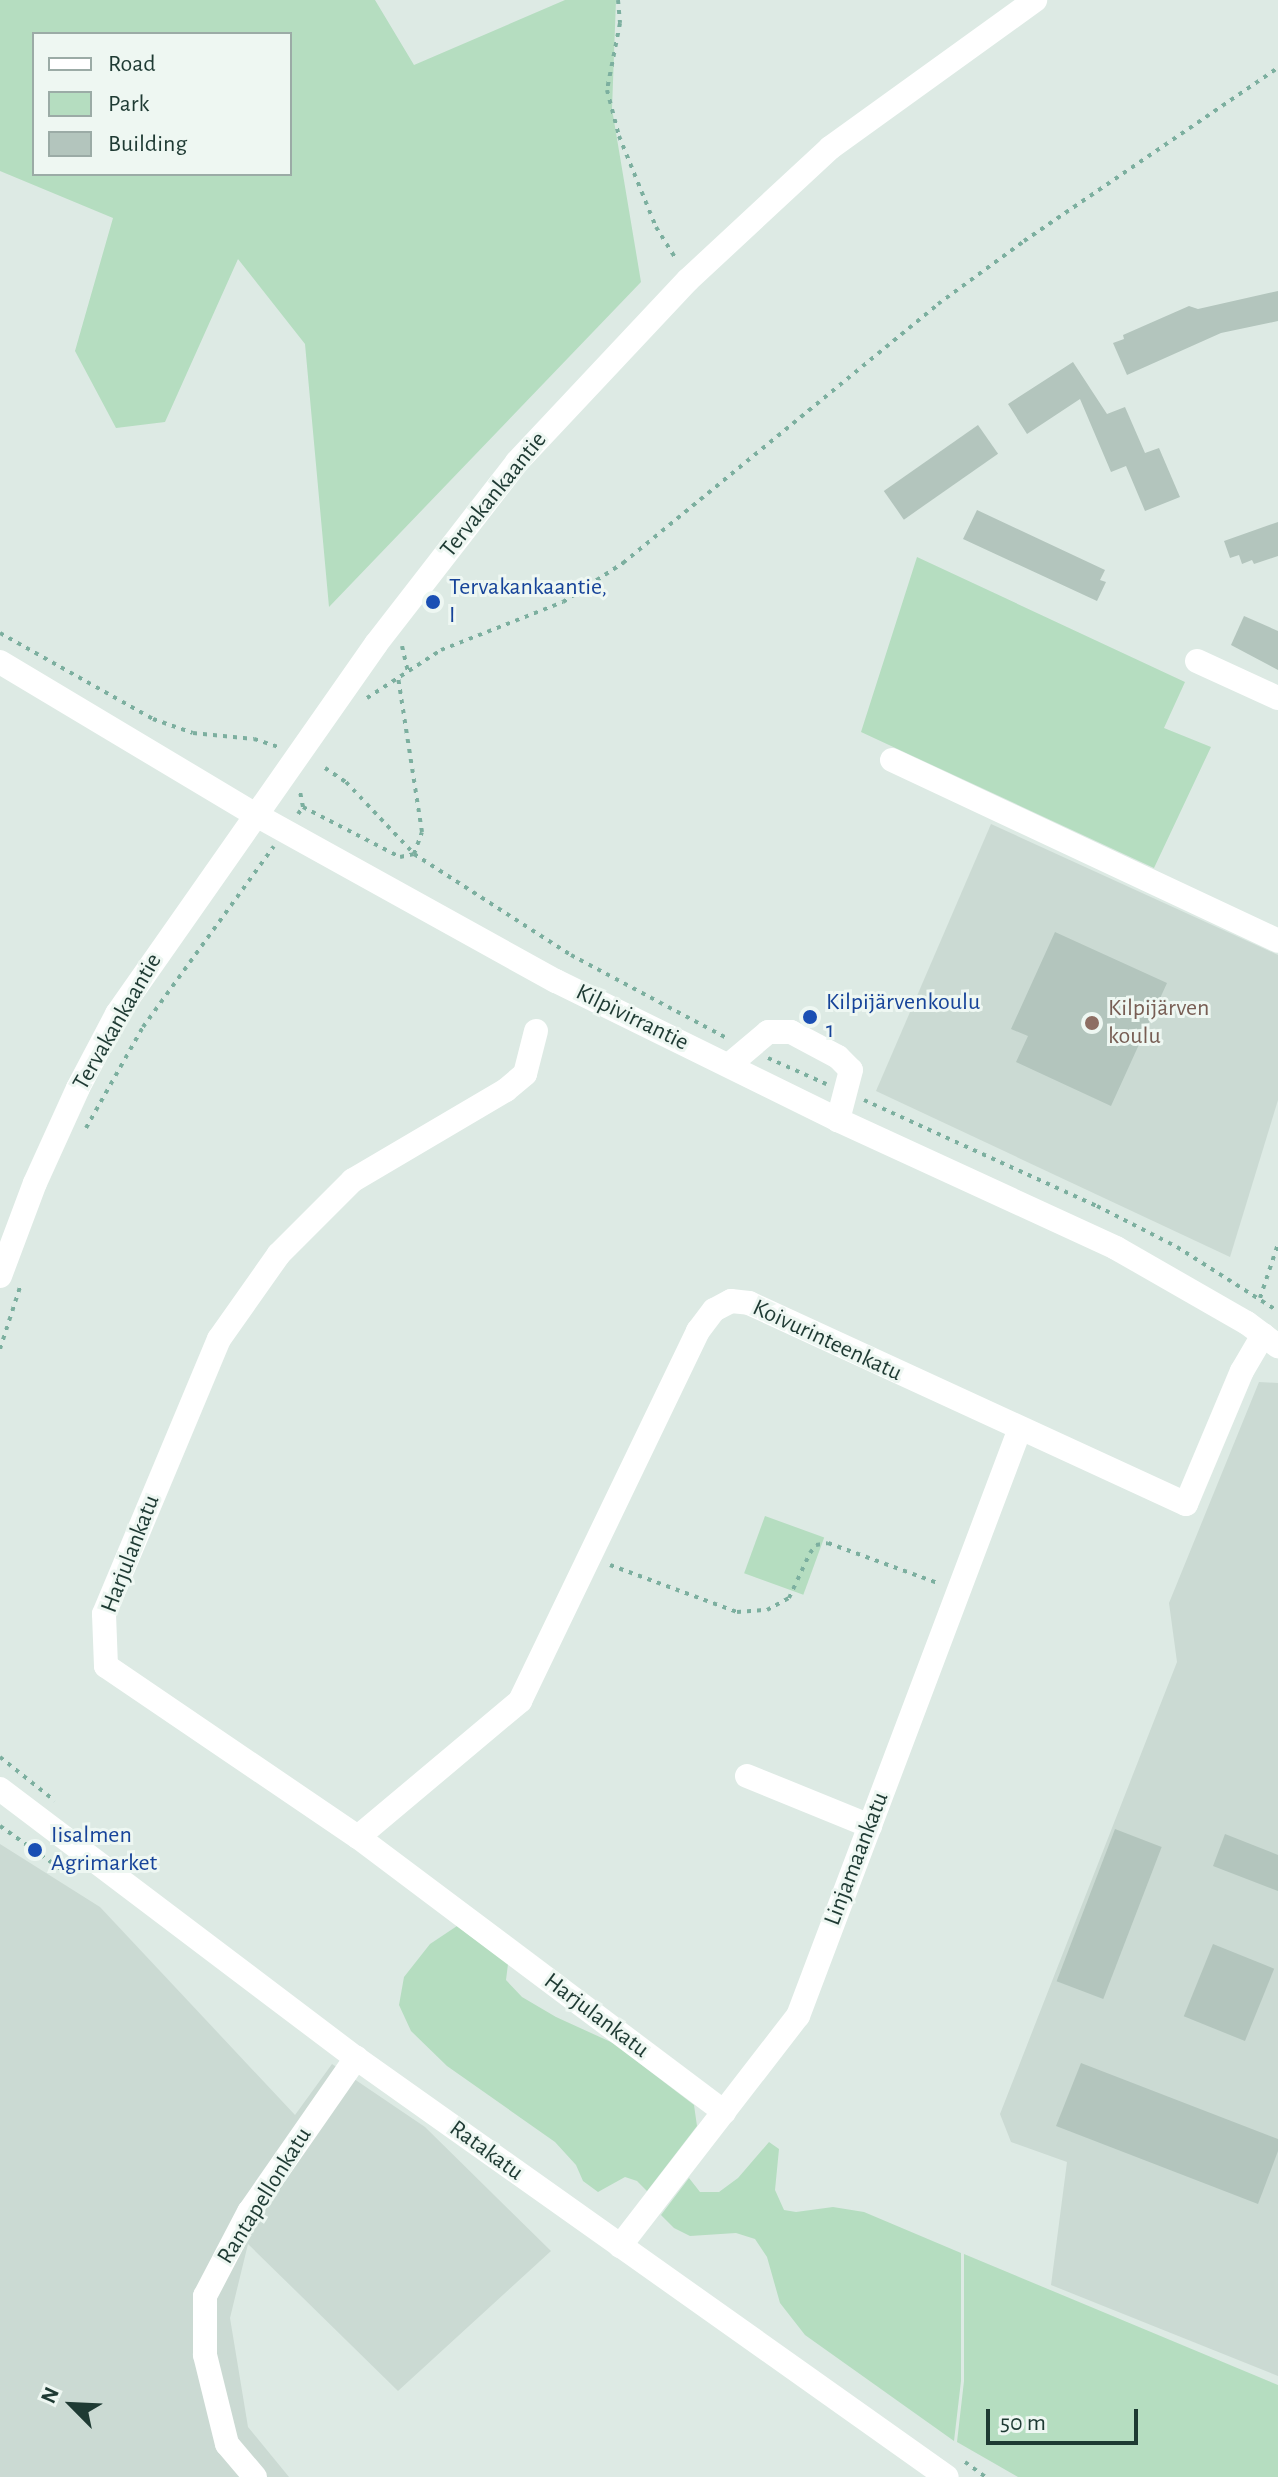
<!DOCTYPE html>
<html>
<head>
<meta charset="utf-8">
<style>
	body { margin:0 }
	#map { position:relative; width:1278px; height:2477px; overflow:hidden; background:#ddeae4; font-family:"Alegreya Sans",sans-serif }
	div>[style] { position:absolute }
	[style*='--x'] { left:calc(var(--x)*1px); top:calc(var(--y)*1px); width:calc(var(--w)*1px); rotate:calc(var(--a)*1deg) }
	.built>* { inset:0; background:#cbdad3 }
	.green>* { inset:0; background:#b5ddc0; transform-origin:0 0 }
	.building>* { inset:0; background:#b3c5bd; transform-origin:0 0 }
	.path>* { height:4px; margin-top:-2px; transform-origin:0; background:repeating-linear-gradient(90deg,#7caf9f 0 4px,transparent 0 10px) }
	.minor>* { height:24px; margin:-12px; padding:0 12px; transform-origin:12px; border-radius:12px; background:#fff }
	.dots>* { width:22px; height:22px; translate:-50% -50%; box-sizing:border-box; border:4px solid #eef7f2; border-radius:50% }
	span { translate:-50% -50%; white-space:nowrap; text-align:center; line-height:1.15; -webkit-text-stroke:6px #eef7f2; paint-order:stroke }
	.street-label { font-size:24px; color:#1e3a33 }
	.transit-label { font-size:24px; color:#164399 }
	.left { translate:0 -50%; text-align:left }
	.education-label { font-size:24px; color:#785e54 }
	.legend { position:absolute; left:32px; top:32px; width:260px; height:144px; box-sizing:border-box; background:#eef7f2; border:2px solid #9baba6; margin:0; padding:10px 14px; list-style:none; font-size:24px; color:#1e3a33 }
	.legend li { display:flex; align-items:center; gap:16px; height:40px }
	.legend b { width:40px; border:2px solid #9baba6 }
	.north { position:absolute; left:32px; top:2365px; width:80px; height:80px; -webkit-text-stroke:6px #eef7f2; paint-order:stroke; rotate:294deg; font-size:22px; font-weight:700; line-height:32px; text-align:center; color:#1e3a33 }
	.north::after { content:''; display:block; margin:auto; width:28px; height:36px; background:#1e3a33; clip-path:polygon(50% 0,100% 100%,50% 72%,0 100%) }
	.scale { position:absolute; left:986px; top:2409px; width:152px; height:36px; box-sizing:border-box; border:4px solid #1e3a33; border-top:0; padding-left:10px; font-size:24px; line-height:28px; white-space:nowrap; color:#1e3a33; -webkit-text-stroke:6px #eef7f2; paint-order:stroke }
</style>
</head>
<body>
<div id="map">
	<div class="built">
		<i style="clip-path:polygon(991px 824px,1278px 955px,1278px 1100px,1230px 1257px,876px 1091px)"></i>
		<i style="clip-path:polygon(1259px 1382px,1278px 1383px,1278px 2376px,1051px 2285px,1067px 2162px,1011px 2142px,1000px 2114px,1177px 1662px,1169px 1603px)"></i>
		<i style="clip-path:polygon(0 1844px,100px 1907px,295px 2115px,332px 2064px,425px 2127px,551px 2251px,398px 2391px,248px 2244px,230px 2318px,248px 2427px,289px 2477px,0 2477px)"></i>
	</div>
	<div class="green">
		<i style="clip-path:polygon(evenodd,0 0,375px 0,414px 65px,565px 0,616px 0,612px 109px,641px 282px,329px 607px,305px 344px,238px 259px,165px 422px,116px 428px,75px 351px,113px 218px,0 171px,0 0,34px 34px,290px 34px,290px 174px,34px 174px,34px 34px)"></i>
		<i style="clip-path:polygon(917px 557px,1185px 682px,1164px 728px,1211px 747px,1154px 868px,861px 732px)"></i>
		<i style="left:765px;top:1516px;width:63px;height:61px;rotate:20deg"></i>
		<i style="clip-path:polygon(457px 1926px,508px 1964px,506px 1980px,522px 1997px,556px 2017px,613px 2043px,694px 2105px,697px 2126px,647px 2191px,637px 2181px,625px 2177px,598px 2192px,583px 2181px,576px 2165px,555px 2142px,447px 2066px,411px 2031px,399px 2005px,404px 1977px,430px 1944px)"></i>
		<i style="clip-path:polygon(769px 2142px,779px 2149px,775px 2190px,784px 2210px,796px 2212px,833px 2207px,864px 2212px,961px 2253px,961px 2381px,954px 2441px,805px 2335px,780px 2303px,767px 2257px,755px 2239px,736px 2233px,690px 2236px,674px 2228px,661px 2215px,689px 2178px,700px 2192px,719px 2192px,738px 2178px)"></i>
		<i style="clip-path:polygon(964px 2254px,1278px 2385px,1278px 2477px,1018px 2477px,957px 2442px,964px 2381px)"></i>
	</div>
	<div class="building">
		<i style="clip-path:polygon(1278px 291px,1278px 321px,1221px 333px,1127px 375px,1113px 343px,1124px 339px,1123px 335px,1189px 306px,1198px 309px)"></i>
		<i style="clip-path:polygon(1073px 362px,1107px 414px,1125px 407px,1145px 453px,1159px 448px,1180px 497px,1145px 511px,1126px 466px,1111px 472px,1080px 399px,1027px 434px,1008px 404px)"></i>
		<i style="left:978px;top:425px;width:35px;height:115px;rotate:55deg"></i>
		<i style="clip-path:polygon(977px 510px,1105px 570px,1100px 580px,1106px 582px,1097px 601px,963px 539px)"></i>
		<i style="clip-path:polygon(1278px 522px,1278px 556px,1254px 564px,1252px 560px,1242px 564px,1239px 555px,1230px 558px,1224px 541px)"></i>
		<i style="clip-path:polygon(1244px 616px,1278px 631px,1278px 670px,1231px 645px)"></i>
		<i style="clip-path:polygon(1055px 932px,1167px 983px,1111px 1106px,1016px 1062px,1028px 1036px,1011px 1029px)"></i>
		<i style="left:1115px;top:1829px;width:50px;height:163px;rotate:21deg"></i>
		<i style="clip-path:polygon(1225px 1834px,1278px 1855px,1278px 1891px,1213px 1866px)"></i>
		<i style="left:1213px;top:1944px;width:66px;height:78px;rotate:22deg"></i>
		<i style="clip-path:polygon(1081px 2063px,1278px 2139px,1278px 2151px,1258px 2204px,1056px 2126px)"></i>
	</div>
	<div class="path">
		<i style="--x:618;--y:0;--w:23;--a:85"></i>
		<i style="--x:620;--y:23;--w:68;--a:101"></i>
		<i style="--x:607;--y:90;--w:48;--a:75.4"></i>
		<i style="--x:619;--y:136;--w:98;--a:67.9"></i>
		<i style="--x:656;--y:227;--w:39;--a:58"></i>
		<i style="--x:0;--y:633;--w:176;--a:29.3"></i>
		<i style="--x:153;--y:719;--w:42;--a:19.3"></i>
		<i style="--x:193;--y:733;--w:61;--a:5.6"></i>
		<i style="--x:254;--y:739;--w:26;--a:18"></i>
		<i style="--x:402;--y:646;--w:26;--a:77"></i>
		<i style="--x:367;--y:698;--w:88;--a:-33"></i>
		<i style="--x:441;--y:650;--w:131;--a:-21.5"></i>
		<i style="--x:563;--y:602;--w:72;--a:-33"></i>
		<i style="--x:623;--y:563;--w:408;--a:-39.4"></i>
		<i style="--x:938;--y:304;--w:107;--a:-36.2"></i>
		<i style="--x:1024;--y:241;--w:307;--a:-34.3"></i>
		<i style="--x:325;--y:768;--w:25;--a:34"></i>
		<i style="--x:346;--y:782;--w:99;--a:46.6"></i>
		<i style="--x:414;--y:854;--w:187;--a:32.8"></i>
		<i style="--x:571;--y:955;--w:178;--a:28.1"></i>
		<i style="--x:303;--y:807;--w:109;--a:27.3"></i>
		<i style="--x:400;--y:857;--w:14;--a:-12"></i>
		<i style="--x:414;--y:854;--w:23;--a:-70"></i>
		<i style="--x:422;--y:832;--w:157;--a:-98.8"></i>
		<i style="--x:298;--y:814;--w:9;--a:-54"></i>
		<i style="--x:303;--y:807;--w:15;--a:-101"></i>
		<i style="--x:768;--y:1058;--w:64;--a:24.1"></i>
		<i style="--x:864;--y:1100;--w:256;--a:24.5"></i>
		<i style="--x:1097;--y:1206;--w:90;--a:27.1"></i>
		<i style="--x:1177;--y:1247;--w:120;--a:32.4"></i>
		<i style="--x:86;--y:1128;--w:116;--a:-60.6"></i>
		<i style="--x:143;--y:1027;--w:223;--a:-54.1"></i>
		<i style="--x:1260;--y:1298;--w:57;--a:-71.6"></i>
		<i style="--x:0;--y:1349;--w:65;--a:-72.1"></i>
		<i style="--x:610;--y:1565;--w:135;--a:20.3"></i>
		<i style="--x:737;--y:1612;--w:30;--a:-4"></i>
		<i style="--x:767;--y:1610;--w:25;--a:-29"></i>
		<i style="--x:789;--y:1598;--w:50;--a:-65"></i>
		<i style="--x:810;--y:1553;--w:10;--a:-53"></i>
		<i style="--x:816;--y:1545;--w:12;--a:-9"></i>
		<i style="--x:828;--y:1543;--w:117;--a:20"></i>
		<i style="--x:0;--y:1757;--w:70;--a:38.7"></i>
		<i style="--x:0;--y:1826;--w:80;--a:35.3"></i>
		<i style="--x:965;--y:2462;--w:26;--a:36"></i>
	</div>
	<div class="minor">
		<i style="--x:1197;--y:661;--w:89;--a:24.6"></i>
		<i style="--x:0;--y:662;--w:298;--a:30.9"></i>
		<i style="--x:256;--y:815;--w:343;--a:29"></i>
		<i style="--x:556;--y:981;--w:314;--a:26.2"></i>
		<i style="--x:838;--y:1120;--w:306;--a:24.7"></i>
		<i style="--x:1116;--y:1248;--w:151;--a:29.8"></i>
		<i style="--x:1247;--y:1323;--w:39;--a:37"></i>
		<i style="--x:892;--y:760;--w:426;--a:25.1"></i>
		<i style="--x:536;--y:1031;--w:44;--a:104.3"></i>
		<i style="--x:525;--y:1074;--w:25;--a:140"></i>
		<i style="--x:506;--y:1090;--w:178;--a:149.5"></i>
		<i style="--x:353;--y:1180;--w:105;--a:135"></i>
		<i style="--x:279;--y:1254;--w:104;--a:125.2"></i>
		<i style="--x:219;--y:1339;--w:298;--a:112.7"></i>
		<i style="--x:104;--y:1614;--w:52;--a:87.8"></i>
		<i style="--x:106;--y:1666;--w:305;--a:34.2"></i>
		<i style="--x:358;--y:1837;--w:458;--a:36.9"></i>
		<i style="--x:729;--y:1065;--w:51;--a:-40.2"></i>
		<i style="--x:768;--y:1032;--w:23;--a:0"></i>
		<i style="--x:791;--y:1032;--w:53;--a:28"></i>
		<i style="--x:838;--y:1057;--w:18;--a:45"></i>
		<i style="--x:851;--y:1070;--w:52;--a:104.6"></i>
		<i style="--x:0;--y:1276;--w:99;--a:-69.4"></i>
		<i style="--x:35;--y:1183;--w:104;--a:-65.6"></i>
		<i style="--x:78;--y:1088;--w:84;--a:-62.2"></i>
		<i style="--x:117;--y:1014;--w:452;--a:-55"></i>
		<i style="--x:376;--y:644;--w:230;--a:-52.2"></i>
		<i style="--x:517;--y:462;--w:250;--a:-46.8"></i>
		<i style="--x:688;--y:280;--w:194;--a:-42.9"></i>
		<i style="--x:830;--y:148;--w:253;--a:-35.8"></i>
		<i style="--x:747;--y:1776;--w:133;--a:22.1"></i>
		<i style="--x:0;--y:1789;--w:446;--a:37.1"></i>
		<i style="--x:356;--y:2058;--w:724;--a:35.34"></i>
		<i style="--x:358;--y:1837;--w:212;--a:-40"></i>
		<i style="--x:520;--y:1701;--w:411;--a:-64.3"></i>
		<i style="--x:698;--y:1331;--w:26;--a:-53"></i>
		<i style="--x:714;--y:1310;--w:19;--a:-28"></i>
		<i style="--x:731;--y:1301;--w:18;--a:6"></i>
		<i style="--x:749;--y:1303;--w:481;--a:24.7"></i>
		<i style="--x:1186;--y:1504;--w:144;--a:-67.2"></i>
		<i style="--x:1242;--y:1371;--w:42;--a:-59.7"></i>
		<i style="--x:620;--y:2246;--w:291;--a:-52.3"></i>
		<i style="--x:798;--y:2016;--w:625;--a:-69.3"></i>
		<i style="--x:255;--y:2477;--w:43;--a:-130.3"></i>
		<i style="--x:227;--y:2444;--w:92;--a:-103.9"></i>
		<i style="--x:205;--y:2355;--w:59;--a:-90"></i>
		<i style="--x:205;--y:2296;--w:95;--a:-62.4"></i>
		<i style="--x:249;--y:2212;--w:188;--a:-55.2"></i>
	</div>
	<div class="dots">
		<i style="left:433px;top:602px;background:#1a4fb4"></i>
		<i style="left:810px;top:1017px;background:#1a4fb4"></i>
		<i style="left:1092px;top:1023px;background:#8d6e63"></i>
		<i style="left:35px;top:1850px;background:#1a4fb4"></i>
	</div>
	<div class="street-label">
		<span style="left:494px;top:495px;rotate:-51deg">Tervakankaantie</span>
		<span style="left:632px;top:1018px;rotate:26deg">Kilpivirrantie</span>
		<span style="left:118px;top:1022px;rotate:-60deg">Tervakankaantie</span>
		<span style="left:827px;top:1341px;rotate:25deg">Koivurinteenkatu</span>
		<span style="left:131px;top:1554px;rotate:-69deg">Harjulankatu</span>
		<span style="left:857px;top:1859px;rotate:-69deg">Linjamaankatu</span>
		<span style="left:596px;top:2016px;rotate:37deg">Harjulankatu</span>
		<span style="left:486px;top:2151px;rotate:36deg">Ratakatu</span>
		<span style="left:265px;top:2196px;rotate:-58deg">Rantapellonkatu</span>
	</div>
	<div class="transit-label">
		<span class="left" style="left:449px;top:602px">Tervakankaantie,<br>I</span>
		<span class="left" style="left:826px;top:1017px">Kilpijärvenkoulu<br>1</span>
		<span class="left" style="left:51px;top:1850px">Iisalmen<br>Agrimarket</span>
	</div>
	<div class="education-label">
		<span class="left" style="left:1108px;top:1023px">Kilpijärven<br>koulu</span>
	</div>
	<ul class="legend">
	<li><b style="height:10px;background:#fff"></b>Road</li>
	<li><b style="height:22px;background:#b5ddc0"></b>Park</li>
	<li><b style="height:22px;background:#b3c5bd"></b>Building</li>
	</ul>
	<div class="north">N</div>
	<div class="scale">50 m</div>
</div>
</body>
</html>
